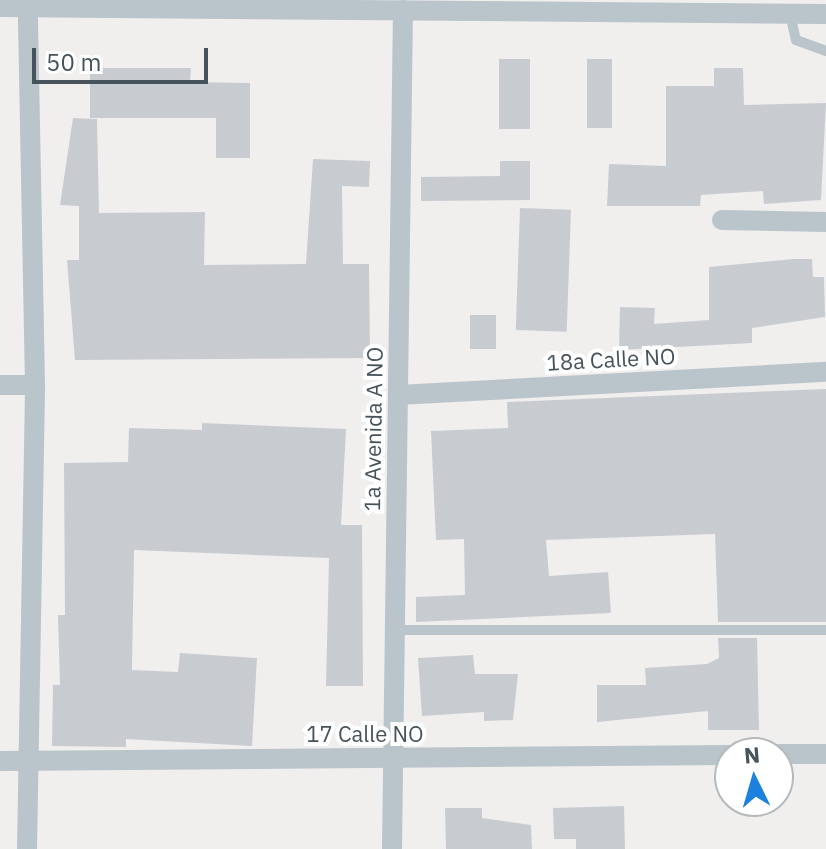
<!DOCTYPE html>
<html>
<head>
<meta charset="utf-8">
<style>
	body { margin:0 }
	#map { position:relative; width:826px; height:849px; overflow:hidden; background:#f1eeee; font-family:"IBM Plex Sans",sans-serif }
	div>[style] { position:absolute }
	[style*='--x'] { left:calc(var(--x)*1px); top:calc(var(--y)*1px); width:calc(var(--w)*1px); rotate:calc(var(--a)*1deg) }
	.building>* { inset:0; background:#c8ccd1; transform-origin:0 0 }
	.service>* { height:10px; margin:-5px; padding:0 5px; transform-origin:5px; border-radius:5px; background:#bac4cb }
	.minor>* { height:20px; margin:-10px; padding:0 10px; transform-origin:10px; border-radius:10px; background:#bac4cb }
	span { translate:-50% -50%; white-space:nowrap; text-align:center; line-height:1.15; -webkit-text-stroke:8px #fff; paint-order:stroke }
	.street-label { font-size:22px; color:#46535b }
	.north { position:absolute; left:714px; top:737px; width:80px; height:80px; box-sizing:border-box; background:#fff; border:2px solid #b5babd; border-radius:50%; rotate:355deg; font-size:22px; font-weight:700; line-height:32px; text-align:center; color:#46535b }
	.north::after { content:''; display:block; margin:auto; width:28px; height:36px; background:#1c81dc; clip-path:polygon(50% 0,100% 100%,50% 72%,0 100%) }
	.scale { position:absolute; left:32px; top:48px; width:176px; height:36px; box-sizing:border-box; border:4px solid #46535b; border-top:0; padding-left:10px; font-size:24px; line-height:28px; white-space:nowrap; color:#46535b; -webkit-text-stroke:6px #fff; paint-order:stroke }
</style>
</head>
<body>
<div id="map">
	<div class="building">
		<i style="left:499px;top:59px;width:31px;height:70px"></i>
		<i style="left:587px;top:59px;width:25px;height:69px"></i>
		<i style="clip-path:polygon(90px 68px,191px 68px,190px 82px,250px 83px,250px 158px,216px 158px,216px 118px,90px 118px)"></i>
		<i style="clip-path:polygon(714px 68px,743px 68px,744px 105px,826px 103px,821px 200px,764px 204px,763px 191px,701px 195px,700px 206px,607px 206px,609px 164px,666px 166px,666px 86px,714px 86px)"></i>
		<i style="clip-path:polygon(73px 118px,97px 119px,99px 213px,205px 212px,204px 265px,306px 264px,313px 159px,370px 161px,369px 187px,342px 186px,343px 264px,369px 264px,370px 358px,75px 360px,67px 260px,79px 260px,79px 206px,60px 205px)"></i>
		<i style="clip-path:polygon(500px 161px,530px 161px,530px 200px,421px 201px,421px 177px,500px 176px)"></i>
		<i style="left:520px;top:208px;width:51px;height:122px;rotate:2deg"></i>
		<i style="clip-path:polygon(794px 259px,812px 259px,813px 277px,824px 277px,825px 317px,752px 328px,752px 343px,619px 350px,620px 307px,655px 308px,654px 324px,709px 320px,709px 267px)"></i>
		<i style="left:470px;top:315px;width:26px;height:34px"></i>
		<i style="clip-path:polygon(826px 389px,826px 622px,718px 622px,715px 534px,546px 540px,549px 576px,608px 572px,611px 613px,416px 622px,416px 597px,465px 595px,464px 539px,436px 540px,431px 431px,508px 428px,507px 402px)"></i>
		<i style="clip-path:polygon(202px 423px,346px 429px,341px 525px,362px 525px,363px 686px,326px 686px,329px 558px,134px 550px,132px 670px,178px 672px,180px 653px,257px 658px,252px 746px,126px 739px,126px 747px,52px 746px,53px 685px,60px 685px,58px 615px,65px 615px,64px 463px,128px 462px,129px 428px,202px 430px)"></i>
		<i style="clip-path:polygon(718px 638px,757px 638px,759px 730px,708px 730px,708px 711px,597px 722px,597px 685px,646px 685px,645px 668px,707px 664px,719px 658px)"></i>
		<i style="clip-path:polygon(473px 655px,475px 674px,518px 674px,513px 720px,484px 721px,484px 712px,422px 716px,418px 658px)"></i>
		<i style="clip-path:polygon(624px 806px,625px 849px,576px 849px,576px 839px,554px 839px,553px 808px)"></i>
		<i style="clip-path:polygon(445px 808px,482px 808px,482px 818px,531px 825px,532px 849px,446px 849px)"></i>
	</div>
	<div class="service">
		<i style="--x:790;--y:14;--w:27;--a:77"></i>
		<i style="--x:796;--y:40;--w:32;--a:20"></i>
		<i style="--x:395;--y:630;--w:431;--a:0"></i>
	</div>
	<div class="minor">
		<i style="--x:0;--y:7;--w:826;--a:0.49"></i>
		<i style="--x:722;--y:220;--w:104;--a:1.1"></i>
		<i style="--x:0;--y:385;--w:35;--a:0"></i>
		<i style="--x:398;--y:395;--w:429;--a:-3.1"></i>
		<i style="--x:778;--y:754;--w:48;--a:0"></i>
		<i style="--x:0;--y:761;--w:730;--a:-0.47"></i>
		<i style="--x:27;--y:849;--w:464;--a:-89"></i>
		<i style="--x:35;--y:385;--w:378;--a:-91.1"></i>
		<i style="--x:392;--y:849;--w:839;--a:-89.25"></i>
	</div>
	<div class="street-label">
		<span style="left:611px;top:359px;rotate:-3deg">18a Calle NO</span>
		<span style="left:373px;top:429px;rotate:-89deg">1a Avenida A NO</span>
		<span style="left:365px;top:734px">17 Calle NO</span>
	</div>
	<div class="north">N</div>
	<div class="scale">50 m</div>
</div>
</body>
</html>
